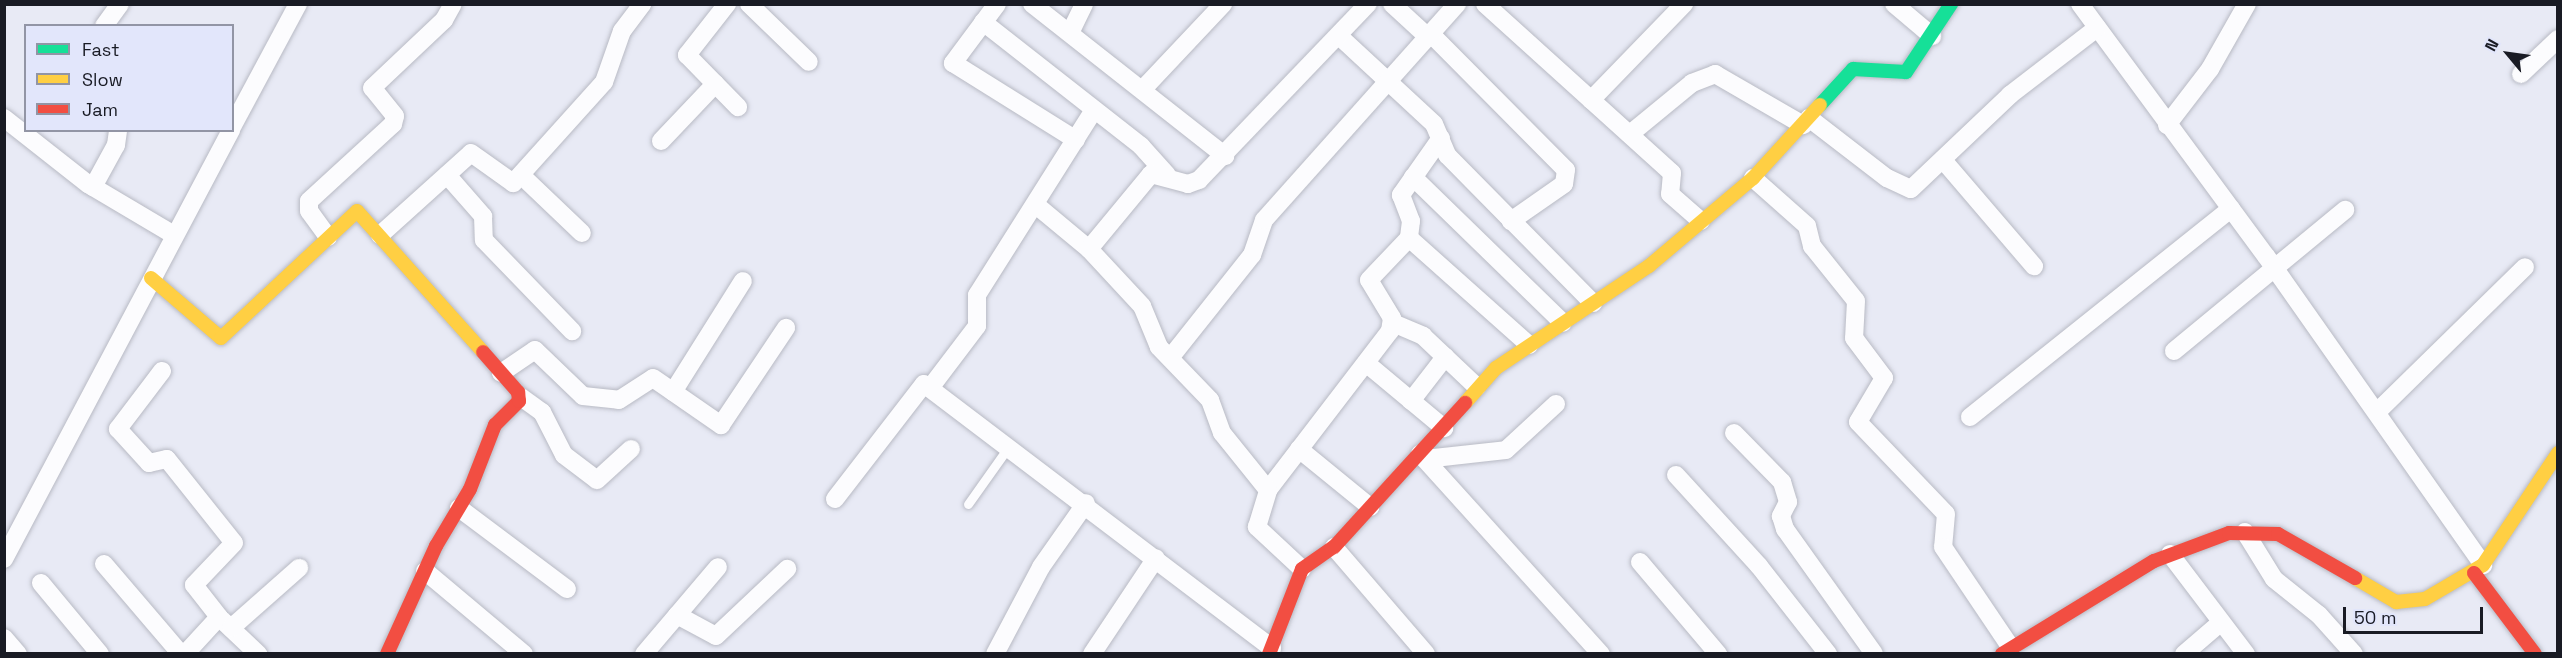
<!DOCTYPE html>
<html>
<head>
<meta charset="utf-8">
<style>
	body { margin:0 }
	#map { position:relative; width:2562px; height:658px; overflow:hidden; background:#e8eaf5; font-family:"Space Grotesk",sans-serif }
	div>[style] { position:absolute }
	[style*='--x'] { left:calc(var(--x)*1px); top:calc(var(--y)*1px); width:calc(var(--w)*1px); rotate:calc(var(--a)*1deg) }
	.roads { filter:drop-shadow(0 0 2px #b8bac4) drop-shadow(0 0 2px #b8bac4) }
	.lane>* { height:9px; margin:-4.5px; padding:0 4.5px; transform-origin:4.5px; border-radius:4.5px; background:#fcfcfe }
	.street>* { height:18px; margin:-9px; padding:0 9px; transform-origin:9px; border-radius:9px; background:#fcfcfe }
	.fast>* { height:14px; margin:-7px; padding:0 7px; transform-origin:7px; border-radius:7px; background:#16e098 }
	.slow>* { height:14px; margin:-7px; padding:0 7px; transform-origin:7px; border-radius:7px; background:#ffcf43 }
	.jam>* { height:14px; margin:-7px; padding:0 7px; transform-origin:7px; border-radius:7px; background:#f24e42 }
	span { translate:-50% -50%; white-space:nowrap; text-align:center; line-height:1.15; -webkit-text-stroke:6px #e2e6fb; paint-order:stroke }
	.frame { position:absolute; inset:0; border:6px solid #191b24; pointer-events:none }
	.legend { position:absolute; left:24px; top:24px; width:210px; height:108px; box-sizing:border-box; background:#e2e6fb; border:2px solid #9295a5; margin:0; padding:8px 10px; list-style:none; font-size:18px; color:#191b24 }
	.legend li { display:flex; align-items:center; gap:12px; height:30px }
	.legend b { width:30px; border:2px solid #9295a5 }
	.north { position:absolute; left:2478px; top:24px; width:60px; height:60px; -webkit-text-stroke:4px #e2e6fb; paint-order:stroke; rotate:299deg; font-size:16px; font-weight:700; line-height:24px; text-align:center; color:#191b24 }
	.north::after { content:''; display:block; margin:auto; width:21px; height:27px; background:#191b24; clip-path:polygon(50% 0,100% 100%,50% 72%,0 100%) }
	.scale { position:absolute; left:2343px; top:607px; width:140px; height:27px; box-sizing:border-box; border:3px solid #191b24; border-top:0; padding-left:8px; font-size:18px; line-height:21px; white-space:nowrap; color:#191b24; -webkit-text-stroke:4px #e2e6fb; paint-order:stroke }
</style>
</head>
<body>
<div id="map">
	<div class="roads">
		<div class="lane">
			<i style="--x:968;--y:504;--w:71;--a:-54.7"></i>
		</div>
		<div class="street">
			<i style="--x:727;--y:4;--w:65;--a:128.1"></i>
			<i style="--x:687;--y:55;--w:73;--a:45.6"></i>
			<i style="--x:749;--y:4;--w:83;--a:44"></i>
			<i style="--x:997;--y:4;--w:74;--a:126.7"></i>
			<i style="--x:953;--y:63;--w:145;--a:32"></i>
			<i style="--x:1032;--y:4;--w:246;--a:38.2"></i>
			<i style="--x:1392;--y:4;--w:50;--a:42.6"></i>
			<i style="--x:1485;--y:4;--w:252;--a:42.1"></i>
			<i style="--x:1672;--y:173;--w:21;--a:95"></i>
			<i style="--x:1670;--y:194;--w:41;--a:41.1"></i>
			<i style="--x:1894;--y:4;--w:50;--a:40.1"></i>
			<i style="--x:2080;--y:4;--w:313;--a:53.6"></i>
			<i style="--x:2266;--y:256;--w:378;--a:54.9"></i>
			<i style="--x:983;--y:22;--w:201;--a:38.1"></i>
			<i style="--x:1141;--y:146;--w:39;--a:48"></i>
			<i style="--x:104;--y:26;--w:27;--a:-54"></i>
			<i style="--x:1070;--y:33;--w:32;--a:-64"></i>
			<i style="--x:1432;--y:35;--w:190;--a:45.2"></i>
			<i style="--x:1566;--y:170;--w:14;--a:98"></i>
			<i style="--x:1564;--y:184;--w:65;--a:145.1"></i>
			<i style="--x:1339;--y:36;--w:129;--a:42.8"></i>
			<i style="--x:1434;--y:124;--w:34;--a:67"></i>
			<i style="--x:1447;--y:155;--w:208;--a:45.4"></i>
			<i style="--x:2521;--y:74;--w:51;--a:-43.4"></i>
			<i style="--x:1143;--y:89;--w:117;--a:-46.7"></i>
			<i style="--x:1591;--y:100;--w:134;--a:-45.9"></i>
			<i style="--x:4;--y:118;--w:107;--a:38.2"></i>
			<i style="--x:88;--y:184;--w:100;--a:30.7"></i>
			<i style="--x:1809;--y:118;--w:98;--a:37.6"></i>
			<i style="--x:1887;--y:178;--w:26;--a:25"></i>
			<i style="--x:1911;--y:189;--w:137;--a:-43.5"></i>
			<i style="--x:2010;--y:95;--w:110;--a:-37.6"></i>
			<i style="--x:2167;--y:125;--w:71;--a:-52.5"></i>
			<i style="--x:2210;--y:69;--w:75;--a:-60.4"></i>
			<i style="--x:232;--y:127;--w:140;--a:-61.8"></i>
			<i style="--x:1630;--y:134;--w:80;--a:-39.4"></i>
			<i style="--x:1692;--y:83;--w:25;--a:-21"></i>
			<i style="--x:1715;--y:74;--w:102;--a:30.1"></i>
			<i style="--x:1441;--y:138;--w:70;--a:125.1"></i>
			<i style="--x:1401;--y:195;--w:28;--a:69"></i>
			<i style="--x:1411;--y:221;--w:17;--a:97"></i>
			<i style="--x:1409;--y:238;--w:161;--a:41.7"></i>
			<i style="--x:661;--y:141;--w:79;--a:-46.5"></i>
			<i style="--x:1943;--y:160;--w:140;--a:49.4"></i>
			<i style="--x:447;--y:175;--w:55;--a:48.7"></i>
			<i style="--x:483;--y:216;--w:24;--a:88"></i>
			<i style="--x:484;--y:240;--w:127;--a:46"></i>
			<i style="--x:521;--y:175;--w:84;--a:43.6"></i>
			<i style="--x:1413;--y:177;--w:209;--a:44.2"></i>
			<i style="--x:1753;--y:178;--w:72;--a:41.6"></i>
			<i style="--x:1807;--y:226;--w:21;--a:76"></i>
			<i style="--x:1812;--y:246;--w:70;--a:51.3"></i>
			<i style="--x:1856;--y:301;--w:37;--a:93"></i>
			<i style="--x:1854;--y:338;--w:50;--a:53.1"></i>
			<i style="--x:1884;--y:378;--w:51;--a:120.6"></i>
			<i style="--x:1858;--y:422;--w:127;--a:46.3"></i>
			<i style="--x:1946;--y:514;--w:33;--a:95"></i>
			<i style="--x:1943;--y:547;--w:122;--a:56"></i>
			<i style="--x:93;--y:187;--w:48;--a:-61.3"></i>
			<i style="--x:116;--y:145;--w:15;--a:-82"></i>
			<i style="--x:1036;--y:205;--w:69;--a:39.7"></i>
			<i style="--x:380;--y:235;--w:122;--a:-42"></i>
			<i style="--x:471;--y:153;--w:52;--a:35.5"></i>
			<i style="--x:513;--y:183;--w:136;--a:-48"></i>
			<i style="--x:604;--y:82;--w:54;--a:-70.6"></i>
			<i style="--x:622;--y:31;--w:34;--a:-53"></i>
			<i style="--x:328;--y:237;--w:32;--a:-126"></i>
			<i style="--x:309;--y:211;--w:10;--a:-90"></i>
			<i style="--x:309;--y:201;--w:114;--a:-42.5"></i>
			<i style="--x:393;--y:124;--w:8;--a:-76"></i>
			<i style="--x:395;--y:116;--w:36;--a:-129"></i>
			<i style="--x:372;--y:88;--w:99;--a:-43.4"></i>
			<i style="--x:444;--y:20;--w:18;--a:-61"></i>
			<i style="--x:1393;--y:323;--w:33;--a:23"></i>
			<i style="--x:1423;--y:336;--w:74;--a:43.4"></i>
			<i style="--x:2174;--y:351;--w:222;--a:-39.5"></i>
			<i style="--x:1170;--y:358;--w:132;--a:-51.5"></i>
			<i style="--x:1252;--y:255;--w:37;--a:-71"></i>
			<i style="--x:1264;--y:220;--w:290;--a:-48.2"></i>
			<i style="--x:1366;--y:363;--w:102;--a:39.8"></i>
			<i style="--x:162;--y:371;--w:73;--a:127.2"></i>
			<i style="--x:118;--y:429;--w:46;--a:47.6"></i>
			<i style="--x:149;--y:463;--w:18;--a:-13"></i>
			<i style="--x:167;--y:459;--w:107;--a:51.4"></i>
			<i style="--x:234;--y:543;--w:58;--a:133.6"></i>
			<i style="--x:194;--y:585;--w:41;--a:52"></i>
			<i style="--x:219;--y:617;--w:50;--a:132.6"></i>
			<i style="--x:501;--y:373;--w:41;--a:-34.1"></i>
			<i style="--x:535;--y:350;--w:66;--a:43.8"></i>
			<i style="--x:583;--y:396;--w:36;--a:6"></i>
			<i style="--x:619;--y:400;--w:40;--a:-32.9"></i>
			<i style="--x:653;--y:378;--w:83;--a:34.7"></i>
			<i style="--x:721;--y:425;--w:117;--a:-56.2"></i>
			<i style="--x:930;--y:388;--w:78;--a:-52.8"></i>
			<i style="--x:977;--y:326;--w:31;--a:-90"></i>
			<i style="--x:977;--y:295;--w:219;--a:-57.7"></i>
			<i style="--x:673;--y:392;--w:131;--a:-57.8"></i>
			<i style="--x:521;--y:397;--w:26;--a:36"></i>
			<i style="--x:542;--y:412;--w:48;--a:62.9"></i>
			<i style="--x:564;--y:455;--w:41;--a:37.1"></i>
			<i style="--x:597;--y:480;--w:46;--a:-42.4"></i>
			<i style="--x:1411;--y:401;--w:56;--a:-52.3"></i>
			<i style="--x:2377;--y:412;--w:207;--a:-44.4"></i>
			<i style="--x:1970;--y:417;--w:334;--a:-38.6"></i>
			<i style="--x:1734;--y:433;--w:69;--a:45.6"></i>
			<i style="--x:1782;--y:482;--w:21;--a:73"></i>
			<i style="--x:1788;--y:502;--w:16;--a:117"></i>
			<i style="--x:1781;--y:516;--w:14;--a:73"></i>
			<i style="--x:1785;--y:529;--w:153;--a:54.5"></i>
			<i style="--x:1299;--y:449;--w:92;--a:39.2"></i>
			<i style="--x:1420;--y:454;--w:270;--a:47.9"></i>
			<i style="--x:1425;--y:459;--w:81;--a:-6.3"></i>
			<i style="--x:1506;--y:450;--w:68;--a:-42.6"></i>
			<i style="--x:1676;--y:475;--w:123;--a:47.6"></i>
			<i style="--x:1759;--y:566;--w:112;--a:51.9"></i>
			<i style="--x:1268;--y:490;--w:200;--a:-52.5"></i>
			<i style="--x:1390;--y:331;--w:13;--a:-81"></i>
			<i style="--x:1392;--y:318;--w:44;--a:-121.2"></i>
			<i style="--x:1369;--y:280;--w:58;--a:-46.4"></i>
			<i style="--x:835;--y:499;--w:145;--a:-52.3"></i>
			<i style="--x:924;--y:384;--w:437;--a:37.2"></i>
			<i style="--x:459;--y:508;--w:135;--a:36.9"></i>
			<i style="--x:2245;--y:532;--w:55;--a:58.3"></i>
			<i style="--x:2274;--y:579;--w:58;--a:38.7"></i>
			<i style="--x:2319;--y:615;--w:52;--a:48.1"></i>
			<i style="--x:1334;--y:547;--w:141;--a:49.3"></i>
			<i style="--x:2170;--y:554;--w:126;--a:52.8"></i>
			<i style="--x:4;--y:559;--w:485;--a:-62.1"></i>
			<i style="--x:1640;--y:562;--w:121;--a:49.7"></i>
			<i style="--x:104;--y:564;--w:118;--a:49.5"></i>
			<i style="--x:1302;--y:569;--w:62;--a:-137"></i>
			<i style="--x:1257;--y:527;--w:39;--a:-73"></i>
			<i style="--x:1268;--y:490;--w:73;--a:-128.9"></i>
			<i style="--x:1222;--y:433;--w:35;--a:-110"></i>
			<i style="--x:1210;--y:400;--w:74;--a:-133.9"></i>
			<i style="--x:1159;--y:347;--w:44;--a:-112.5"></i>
			<i style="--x:1142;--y:306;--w:78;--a:-132.9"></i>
			<i style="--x:1089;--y:249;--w:97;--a:-50.4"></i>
			<i style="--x:1151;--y:174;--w:38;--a:15"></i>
			<i style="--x:1188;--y:184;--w:12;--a:-20"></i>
			<i style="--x:1199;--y:180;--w:244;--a:-46.2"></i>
			<i style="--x:425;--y:571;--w:129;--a:40"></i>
			<i style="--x:41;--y:583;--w:92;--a:50.3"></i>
			<i style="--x:677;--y:615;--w:44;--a:28.3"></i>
			<i style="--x:716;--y:636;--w:98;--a:-43.3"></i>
			<i style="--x:222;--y:620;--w:50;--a:43.4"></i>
			<i style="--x:231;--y:628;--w:91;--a:-41.4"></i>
			<i style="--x:4;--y:638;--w:21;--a:49"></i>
			<i style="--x:644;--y:654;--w:114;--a:-49.6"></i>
			<i style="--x:995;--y:654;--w:98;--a:-62.1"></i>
			<i style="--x:1041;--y:567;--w:78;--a:-54.9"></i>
			<i style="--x:1092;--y:654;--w:115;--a:-56.3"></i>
			<i style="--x:2184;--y:654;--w:48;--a:-40.7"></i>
		</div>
		<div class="fast">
			<i style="--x:1820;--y:105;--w:49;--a:-47.5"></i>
			<i style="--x:1853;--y:69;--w:53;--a:3.2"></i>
			<i style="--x:1906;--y:72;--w:82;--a:-56.5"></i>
		</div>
		<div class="slow">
			<i style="--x:151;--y:278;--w:92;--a:40.6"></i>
			<i style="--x:221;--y:338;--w:186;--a:-43"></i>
			<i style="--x:357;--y:211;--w:189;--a:48.2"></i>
			<i style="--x:1465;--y:403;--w:47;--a:-48.5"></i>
			<i style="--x:1496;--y:368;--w:184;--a:-33.7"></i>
			<i style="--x:1649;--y:266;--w:136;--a:-40.2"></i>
			<i style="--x:1753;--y:178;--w:99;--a:-47.5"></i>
			<i style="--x:2355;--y:578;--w:48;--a:30.3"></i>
			<i style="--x:2396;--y:602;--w:29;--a:-6"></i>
			<i style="--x:2425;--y:599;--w:67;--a:-30.4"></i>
			<i style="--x:2483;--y:565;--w:135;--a:-56.2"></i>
		</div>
		<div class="jam">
			<i style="--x:2474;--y:573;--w:101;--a:53"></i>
			<i style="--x:387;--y:654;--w:119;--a:-65.6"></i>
			<i style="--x:436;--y:546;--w:66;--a:-59.2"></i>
			<i style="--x:470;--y:489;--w:69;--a:-68.7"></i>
			<i style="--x:495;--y:425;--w:34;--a:-45"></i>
			<i style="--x:519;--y:401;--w:9;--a:-96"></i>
			<i style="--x:518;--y:392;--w:53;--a:-131.2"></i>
			<i style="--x:1269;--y:654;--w:91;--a:-68.8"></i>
			<i style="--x:1302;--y:569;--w:39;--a:-35"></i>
			<i style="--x:1334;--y:547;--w:195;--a:-47.7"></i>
			<i style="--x:2002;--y:654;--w:178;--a:-31.5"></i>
			<i style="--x:2154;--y:561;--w:80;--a:-20.5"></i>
			<i style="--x:2229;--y:533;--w:49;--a:1.2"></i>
			<i style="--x:2278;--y:534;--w:89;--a:29.7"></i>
		</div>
	</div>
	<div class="frame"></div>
	<ul class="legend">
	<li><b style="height:8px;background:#16e098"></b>Fast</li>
	<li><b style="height:8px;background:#ffcf43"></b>Slow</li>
	<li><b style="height:8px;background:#f24e42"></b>Jam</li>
	</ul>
	<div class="north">N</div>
	<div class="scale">50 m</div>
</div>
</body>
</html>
